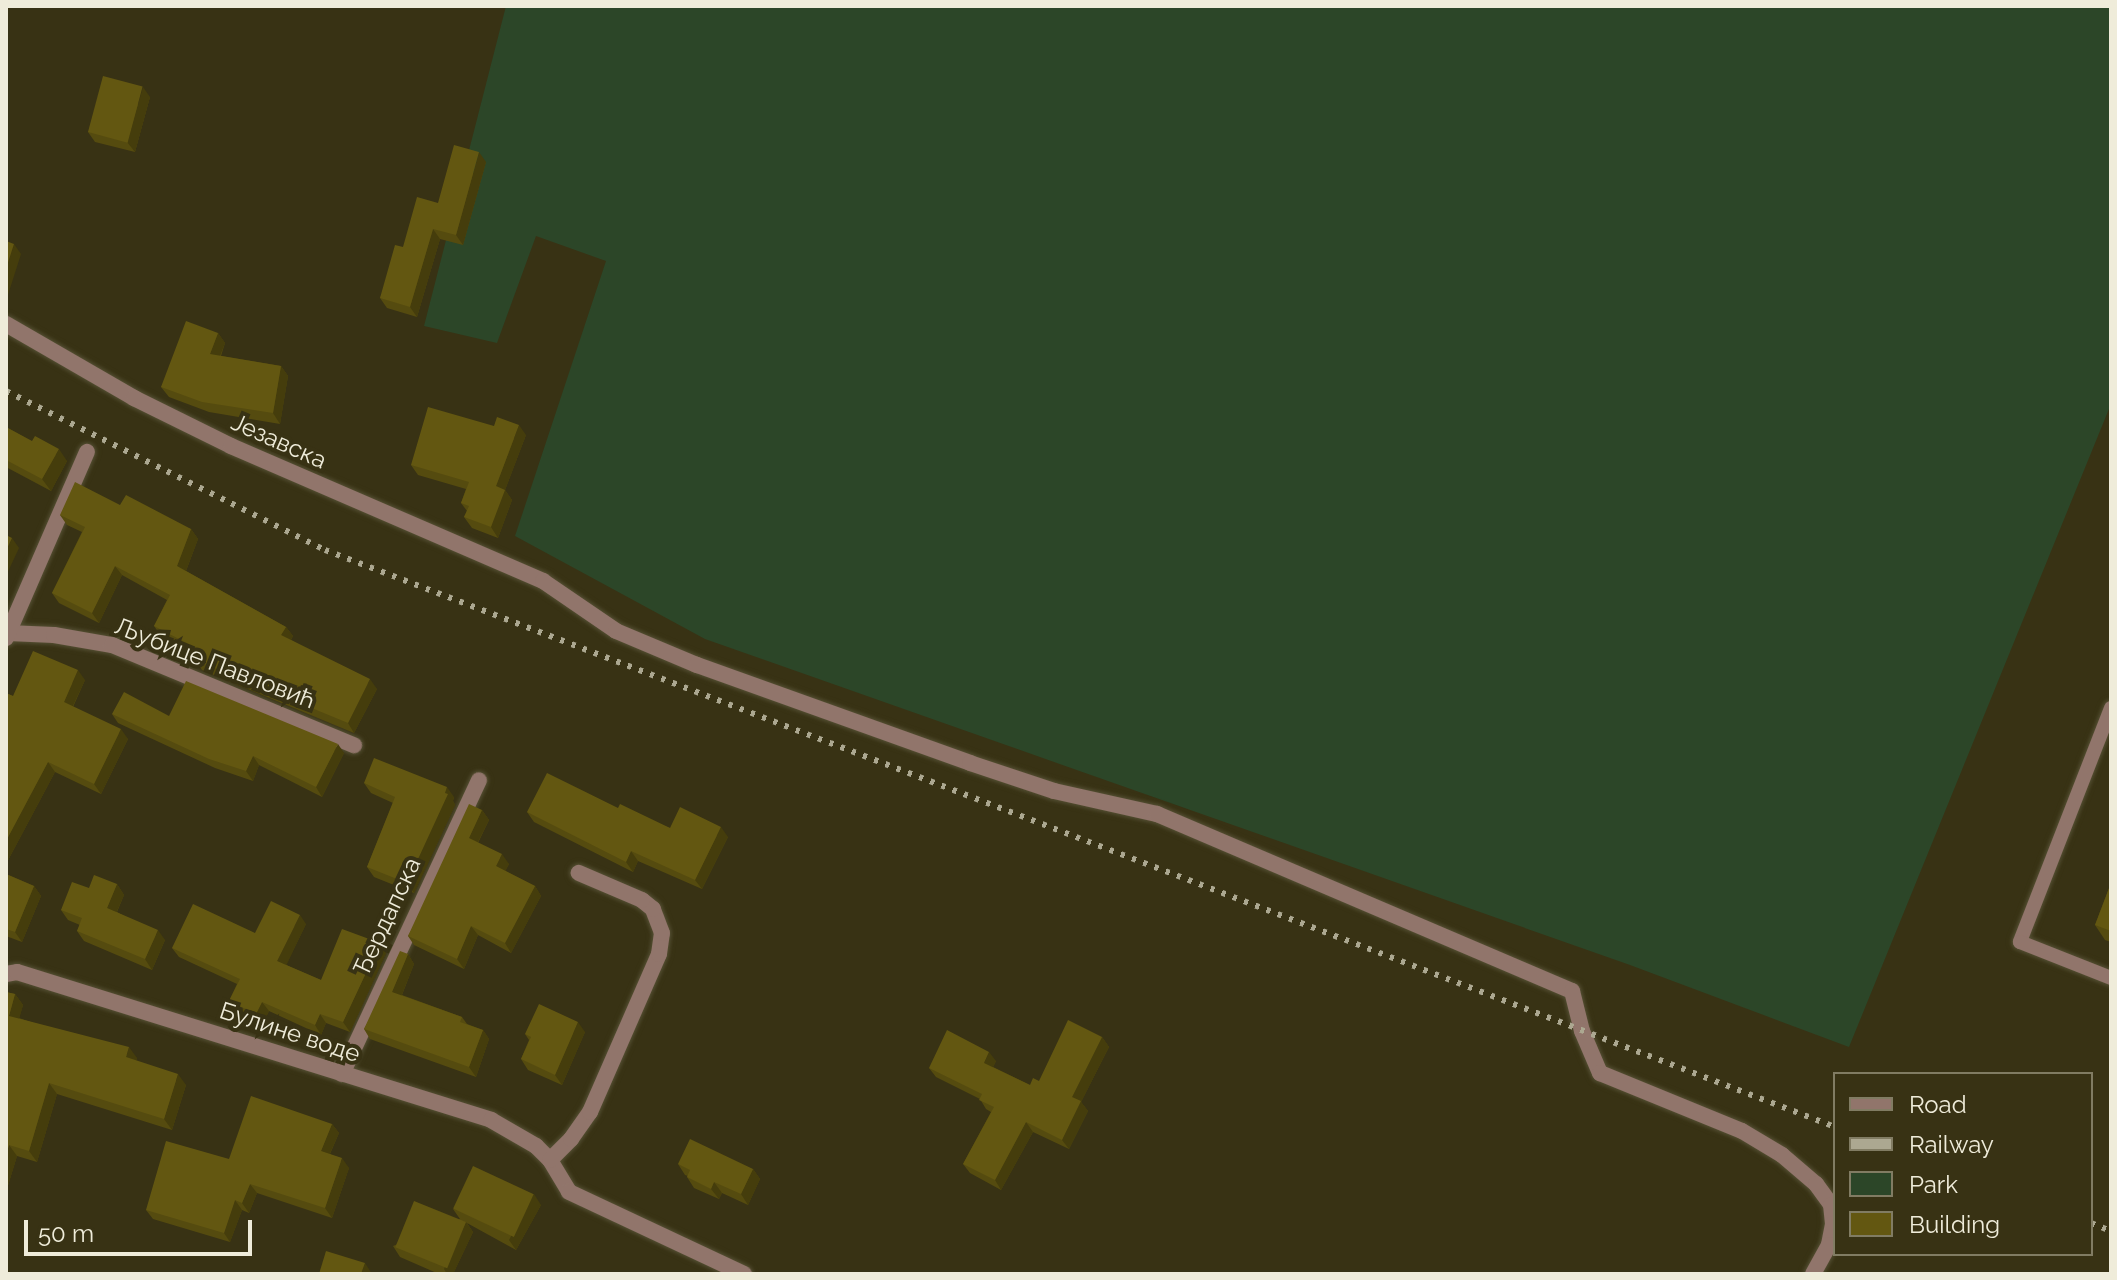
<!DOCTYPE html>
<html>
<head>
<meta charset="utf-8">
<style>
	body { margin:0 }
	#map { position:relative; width:2117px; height:1280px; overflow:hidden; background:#383214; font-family:Raleway,sans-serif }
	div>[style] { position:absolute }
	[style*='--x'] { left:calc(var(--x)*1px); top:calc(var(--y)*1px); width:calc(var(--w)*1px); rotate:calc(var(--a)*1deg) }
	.green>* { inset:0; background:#2c4628 }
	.roads { filter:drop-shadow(0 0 2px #555034) drop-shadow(0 0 2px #555034) }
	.lane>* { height:14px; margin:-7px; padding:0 7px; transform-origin:7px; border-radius:7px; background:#91756b }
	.street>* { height:16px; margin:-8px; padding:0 8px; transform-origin:8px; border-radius:8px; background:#91756b }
	.rail>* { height:6px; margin-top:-3px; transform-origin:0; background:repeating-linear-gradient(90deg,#aca891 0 4px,transparent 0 12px) }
	.wall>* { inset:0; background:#554b0f }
	.shaded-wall>* { inset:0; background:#453d0c }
	.building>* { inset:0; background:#635711; transform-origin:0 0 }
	span { translate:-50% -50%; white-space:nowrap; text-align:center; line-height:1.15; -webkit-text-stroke:8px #383214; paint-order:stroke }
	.street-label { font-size:24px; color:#efecda }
	.frame { position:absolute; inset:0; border:8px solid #efecda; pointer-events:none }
	.legend { position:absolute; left:1833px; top:1072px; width:260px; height:184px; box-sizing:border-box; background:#383214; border:2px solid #817c63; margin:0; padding:10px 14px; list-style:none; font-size:24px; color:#efecda }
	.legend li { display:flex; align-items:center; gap:16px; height:40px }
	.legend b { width:40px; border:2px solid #817c63 }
	.scale { position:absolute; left:24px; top:1220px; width:228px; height:36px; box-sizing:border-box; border:4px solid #efecda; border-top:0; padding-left:10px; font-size:24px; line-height:28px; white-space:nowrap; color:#efecda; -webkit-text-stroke:6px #383214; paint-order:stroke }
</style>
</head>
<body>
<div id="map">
	<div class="green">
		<i style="clip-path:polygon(506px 6px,2111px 6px,2111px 404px,1849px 1047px,1630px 965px,705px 639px,515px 536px,606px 261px,536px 236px,497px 343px,424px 326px)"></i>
	</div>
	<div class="roads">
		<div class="lane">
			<i style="--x:2111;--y:708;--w:251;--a:111.3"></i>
			<i style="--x:2020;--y:942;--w:98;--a:21.6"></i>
		</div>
		<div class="street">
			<i style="--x:6;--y:324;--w:148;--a:30"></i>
			<i style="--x:134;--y:398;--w:108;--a:26.3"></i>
			<i style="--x:231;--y:446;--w:340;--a:23.4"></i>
			<i style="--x:543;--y:581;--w:88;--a:34.4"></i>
			<i style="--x:616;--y:631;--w:88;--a:22.8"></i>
			<i style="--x:697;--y:665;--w:290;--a:19.7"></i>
			<i style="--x:970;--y:763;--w:89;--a:18.4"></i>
			<i style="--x:1054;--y:791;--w:106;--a:12.6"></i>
			<i style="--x:1157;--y:814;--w:451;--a:23.1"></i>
			<i style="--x:1572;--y:991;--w:41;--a:76"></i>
			<i style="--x:1582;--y:1031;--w:46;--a:66.8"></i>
			<i style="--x:1600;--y:1073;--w:153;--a:22.2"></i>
			<i style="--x:1742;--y:1131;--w:47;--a:31"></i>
			<i style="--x:1782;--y:1155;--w:45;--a:40.5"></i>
			<i style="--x:1816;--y:1184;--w:26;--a:54"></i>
			<i style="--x:1831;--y:1205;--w:19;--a:84"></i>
			<i style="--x:1833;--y:1224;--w:21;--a:101"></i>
			<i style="--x:1829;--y:1245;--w:33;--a:119"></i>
			<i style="--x:8;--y:633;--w:46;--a:2.5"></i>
			<i style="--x:54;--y:635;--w:59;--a:9.8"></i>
			<i style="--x:112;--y:645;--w:262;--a:22.5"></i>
			<i style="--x:6;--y:638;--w:203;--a:-66.5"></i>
			<i style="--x:6;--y:974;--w:11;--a:-10"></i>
			<i style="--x:17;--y:972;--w:497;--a:17.3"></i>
			<i style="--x:491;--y:1120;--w:52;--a:30"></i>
			<i style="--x:536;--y:1146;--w:20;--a:45"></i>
			<i style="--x:550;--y:1160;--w:37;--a:59"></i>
			<i style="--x:569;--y:1192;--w:193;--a:25.1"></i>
			<i style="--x:342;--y:1074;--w:324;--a:-65"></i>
			<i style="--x:550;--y:1160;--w:30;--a:-45"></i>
			<i style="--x:571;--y:1139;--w:33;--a:-55"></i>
			<i style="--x:590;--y:1112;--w:172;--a:-66.4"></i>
			<i style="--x:659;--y:954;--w:21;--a:-82"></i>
			<i style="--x:662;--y:933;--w:26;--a:-111"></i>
			<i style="--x:653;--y:909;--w:14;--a:-141"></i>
			<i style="--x:642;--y:900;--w:69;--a:-156.8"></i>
		</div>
	</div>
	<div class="rail">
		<i style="--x:6;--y:391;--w:356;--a:26.5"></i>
		<i style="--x:325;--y:550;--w:1616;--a:20.91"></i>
		<i style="--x:2091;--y:1223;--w:22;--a:22"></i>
	</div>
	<div class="wall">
		<i style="clip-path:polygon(150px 97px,135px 152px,95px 142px,88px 132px)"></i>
		<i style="clip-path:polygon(486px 162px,463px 245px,440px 239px,417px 317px,387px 308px,380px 298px,403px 247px,438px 203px)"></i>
		<i style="clip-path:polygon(218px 333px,225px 343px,221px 356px,281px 366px,288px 376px,280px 424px,209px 412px,169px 397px,161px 387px)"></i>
		<i style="clip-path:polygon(6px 427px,67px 461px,51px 491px,6px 467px)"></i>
		<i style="clip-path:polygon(526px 435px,505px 490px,512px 500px,498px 538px,472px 528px,464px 517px,467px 511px,461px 503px,466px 489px,418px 475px,411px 465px)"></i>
		<i style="clip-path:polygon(120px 505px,191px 529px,198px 539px,186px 571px,286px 627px,293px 636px,291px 640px,377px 689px,354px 733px,202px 670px,195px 660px,197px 655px,161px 636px,154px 626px,167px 600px,122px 575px,99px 623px,59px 603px,52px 593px,82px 532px,67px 525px,60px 515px)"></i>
		<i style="clip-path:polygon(85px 680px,73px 707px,128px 739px,101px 794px,55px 772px,6px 864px,6px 693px,13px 696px)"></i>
		<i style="clip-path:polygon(112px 714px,169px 716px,344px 753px,322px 797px,259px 765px,253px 781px,215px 768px,118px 723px)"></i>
		<i style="clip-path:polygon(364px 783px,454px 797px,453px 801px,455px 805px,414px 893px,374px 877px,367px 867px,393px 803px,371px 793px)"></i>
		<i style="clip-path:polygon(618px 808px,670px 828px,728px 837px,702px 889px,638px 861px,633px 872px,534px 822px,527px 812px)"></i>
		<i style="clip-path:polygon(482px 810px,489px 820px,478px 843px,509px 864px,505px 871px,535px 886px,541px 896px,511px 953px,478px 935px,464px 969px,414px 945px,408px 936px)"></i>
		<i style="clip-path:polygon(6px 874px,34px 886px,41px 896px,22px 942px,6px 936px)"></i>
		<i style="clip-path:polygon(2111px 883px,2111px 942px,2105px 940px,2095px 925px)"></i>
		<i style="clip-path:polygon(117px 884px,124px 895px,117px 912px,165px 940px,152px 970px,84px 941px,77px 931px,80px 925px,68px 920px,61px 910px,89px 888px)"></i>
		<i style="clip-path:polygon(306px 924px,286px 965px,321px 980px,386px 953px,350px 1032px,326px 1023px,321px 1035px,269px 1011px,263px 1023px,236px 1010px,229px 1001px,237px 984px,179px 957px,172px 948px)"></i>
		<i style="clip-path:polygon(408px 954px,414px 964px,402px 995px,462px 1017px,467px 1024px,483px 1030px,489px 1039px,476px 1077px,370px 1039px,364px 1029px)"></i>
		<i style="clip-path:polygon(6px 992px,15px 994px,23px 1005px,19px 1018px,137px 1058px,136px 1061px,186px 1085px,172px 1130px,57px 1094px,37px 1162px,17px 1156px,6px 1192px)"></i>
		<i style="clip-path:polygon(585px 1032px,562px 1085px,528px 1070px,521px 1059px,529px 1040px,525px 1034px)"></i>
		<i style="clip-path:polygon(1102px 1037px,1109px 1047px,1081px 1102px,1088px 1111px,1069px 1149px,1033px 1132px,1001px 1190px,970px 1173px,963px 1164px,991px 1112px,986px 1109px,980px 1099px,936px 1077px,929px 1068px,996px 1061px,993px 1067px,1030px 1085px,1039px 1081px)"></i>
		<i style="clip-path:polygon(332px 1124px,339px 1133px,330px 1154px,349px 1168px,332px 1218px,257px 1193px,249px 1213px,242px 1210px,230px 1242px,153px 1219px,146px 1210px,229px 1159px)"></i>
		<i style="clip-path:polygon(678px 1164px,753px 1169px,760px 1179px,748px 1205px,722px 1193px,719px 1199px,694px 1188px,687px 1177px,688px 1176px,685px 1175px)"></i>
		<i style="clip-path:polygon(541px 1205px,516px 1250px,467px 1223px,473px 1232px,453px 1274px,439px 1274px,400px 1257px,393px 1246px,460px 1219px,453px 1209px)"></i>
	</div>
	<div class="shaded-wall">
		<i style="clip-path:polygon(143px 87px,150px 97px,135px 152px,127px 142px)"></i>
		<i style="clip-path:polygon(479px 152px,486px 162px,463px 245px,456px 235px)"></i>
		<i style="clip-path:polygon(433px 229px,440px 239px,417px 317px,410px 307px)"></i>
		<i style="clip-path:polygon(14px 244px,21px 254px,6px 301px,6px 269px)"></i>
		<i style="clip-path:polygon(218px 333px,225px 343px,217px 364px,210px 354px)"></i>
		<i style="clip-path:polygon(281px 366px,288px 376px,280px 424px,273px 413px)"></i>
		<i style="clip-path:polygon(519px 425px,526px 435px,505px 490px,512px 500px,498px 538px,491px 527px,496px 486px)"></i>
		<i style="clip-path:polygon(59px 449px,67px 461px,51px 491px,42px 479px)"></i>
		<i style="clip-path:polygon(191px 529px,198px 539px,184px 576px,177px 566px)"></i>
		<i style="clip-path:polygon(12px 538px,19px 548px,6px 576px,6px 551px)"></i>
		<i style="clip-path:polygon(115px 566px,122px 575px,99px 623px,92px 613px)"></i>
		<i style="clip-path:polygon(286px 627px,293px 636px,288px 645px,281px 635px)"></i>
		<i style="clip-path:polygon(78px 670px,85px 680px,70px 712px,64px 702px)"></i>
		<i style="clip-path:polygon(370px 679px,377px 689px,354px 733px,348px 723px)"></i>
		<i style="clip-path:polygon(121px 729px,128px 739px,101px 794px,94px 784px)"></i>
		<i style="clip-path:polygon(338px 744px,344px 753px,322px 797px,316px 787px)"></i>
		<i style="clip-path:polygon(253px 756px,259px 765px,253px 781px,246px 771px)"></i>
		<i style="clip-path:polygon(48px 762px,55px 772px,6px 864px,6px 841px)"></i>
		<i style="clip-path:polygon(447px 787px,454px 797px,453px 801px,455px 805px,414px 893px,407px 883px)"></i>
		<i style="clip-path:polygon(482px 810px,489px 820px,475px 848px,469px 838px)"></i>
		<i style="clip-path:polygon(721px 827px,728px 837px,702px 889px,695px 880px)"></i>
		<i style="clip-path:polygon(631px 851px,638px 861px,633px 872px,626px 862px)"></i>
		<i style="clip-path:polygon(502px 854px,509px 864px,503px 876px,496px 866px)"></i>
		<i style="clip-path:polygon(117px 884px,124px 895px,114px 918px,107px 908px)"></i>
		<i style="clip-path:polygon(34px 886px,41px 896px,22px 942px,15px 932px)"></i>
		<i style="clip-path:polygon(535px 886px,541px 896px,511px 953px,505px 943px)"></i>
		<i style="clip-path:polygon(300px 915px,306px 924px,284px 970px,277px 961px)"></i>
		<i style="clip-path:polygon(471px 926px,478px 935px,464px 969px,457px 959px)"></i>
		<i style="clip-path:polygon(158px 930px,165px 940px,152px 970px,145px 959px)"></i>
		<i style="clip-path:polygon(380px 943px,386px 953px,350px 1032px,343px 1022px)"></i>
		<i style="clip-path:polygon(408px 954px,414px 964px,399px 1002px,392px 992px)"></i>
		<i style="clip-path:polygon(15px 994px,23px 1005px,17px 1027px,9px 1016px)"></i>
		<i style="clip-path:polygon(262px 1002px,269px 1011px,263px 1023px,256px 1014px)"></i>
		<i style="clip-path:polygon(320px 1014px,326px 1023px,321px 1035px,315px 1025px)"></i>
		<i style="clip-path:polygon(578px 1022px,585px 1032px,562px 1085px,555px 1075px)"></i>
		<i style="clip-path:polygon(483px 1030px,489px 1039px,476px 1077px,469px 1067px)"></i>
		<i style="clip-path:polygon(1102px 1037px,1109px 1047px,1081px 1102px,1088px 1111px,1069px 1149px,1062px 1140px,1072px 1097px)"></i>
		<i style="clip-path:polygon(129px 1047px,137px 1058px,134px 1068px,126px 1057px)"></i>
		<i style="clip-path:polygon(989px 1052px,996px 1061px,990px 1073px,984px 1063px)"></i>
		<i style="clip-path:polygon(178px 1074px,186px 1085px,172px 1130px,164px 1119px)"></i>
		<i style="clip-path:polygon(49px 1083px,57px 1094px,37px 1162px,29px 1151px)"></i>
		<i style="clip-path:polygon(1026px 1122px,1033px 1132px,1001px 1190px,995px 1180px)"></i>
		<i style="clip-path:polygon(332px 1124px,339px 1133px,327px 1160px,321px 1151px)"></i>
		<i style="clip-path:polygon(9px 1145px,17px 1156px,6px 1192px,6px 1155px)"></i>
		<i style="clip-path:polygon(342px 1158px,349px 1168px,332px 1218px,325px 1208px)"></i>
		<i style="clip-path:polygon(753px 1169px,760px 1179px,748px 1205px,741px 1194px)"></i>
		<i style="clip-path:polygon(714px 1182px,722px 1193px,719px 1199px,711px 1189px)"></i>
		<i style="clip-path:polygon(250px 1184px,257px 1193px,249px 1213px,242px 1203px)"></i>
		<i style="clip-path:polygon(534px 1194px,541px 1205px,516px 1250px,509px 1240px)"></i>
		<i style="clip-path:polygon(235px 1200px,242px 1210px,230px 1242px,224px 1233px)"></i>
		<i style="clip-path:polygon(466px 1222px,473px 1232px,453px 1274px,447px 1274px,444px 1269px)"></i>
		<i style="clip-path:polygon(365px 1263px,372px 1274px,361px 1274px)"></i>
	</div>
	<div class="building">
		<i style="left:103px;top:76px;width:41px;height:58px;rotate:15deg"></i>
		<i style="clip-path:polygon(454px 145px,479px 152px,456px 235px,433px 229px,410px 307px,380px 298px,395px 245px,403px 247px,417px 197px,438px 203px)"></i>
		<i style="clip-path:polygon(6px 241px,14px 244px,6px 269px)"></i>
		<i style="clip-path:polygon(186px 321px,218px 333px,210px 354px,281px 366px,273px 413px,202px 402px,161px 387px)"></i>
		<i style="clip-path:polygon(428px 407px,494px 426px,497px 417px,519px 425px,496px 486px,505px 490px,491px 527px,464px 517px,469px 506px,461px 503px,469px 482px,411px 465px)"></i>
		<i style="clip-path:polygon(6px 427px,32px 441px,35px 436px,59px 449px,42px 479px,6px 460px)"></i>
		<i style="clip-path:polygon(75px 482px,120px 505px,126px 495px,191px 529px,177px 566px,286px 627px,281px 635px,370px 679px,348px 723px,195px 660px,200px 650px,154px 626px,170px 595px,115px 566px,92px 613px,52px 593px,85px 527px,60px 515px)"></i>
		<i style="clip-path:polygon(6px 535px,12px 538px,6px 551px)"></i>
		<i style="clip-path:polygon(33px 651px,78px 670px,64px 702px,121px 729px,94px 784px,48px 762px,6px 841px,6px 693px,13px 696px)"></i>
		<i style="clip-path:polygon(186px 681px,338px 744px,316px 787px,253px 756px,246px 771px,209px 759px,112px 714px,124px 692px,169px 716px)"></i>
		<i style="clip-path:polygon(374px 758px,447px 787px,445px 793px,448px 794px,407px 883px,367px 867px,395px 797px,364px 783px)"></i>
		<i style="clip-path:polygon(547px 773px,618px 808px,620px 804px,670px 828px,680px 807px,721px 827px,695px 880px,631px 851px,626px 862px,527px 812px)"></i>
		<i style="clip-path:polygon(469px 804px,482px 810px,469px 838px,502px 854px,496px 866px,535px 886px,505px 943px,471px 926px,457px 959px,408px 936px)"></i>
		<i style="clip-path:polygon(6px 874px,34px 886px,15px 932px,6px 929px)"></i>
		<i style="clip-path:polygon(94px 875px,117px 884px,107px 908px,158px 930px,145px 959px,77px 931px,82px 918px,61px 910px,72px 882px,89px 888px)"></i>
		<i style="clip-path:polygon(2111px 883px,2111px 931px,2095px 925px)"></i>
		<i style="clip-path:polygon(271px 901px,300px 915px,277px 961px,321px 980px,342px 929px,380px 943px,343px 1022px,320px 1014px,315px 1025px,262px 1002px,256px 1014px,229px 1001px,240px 979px,172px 948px,193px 904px,255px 933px)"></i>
		<i style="clip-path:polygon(400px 951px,408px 954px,392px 992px,462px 1017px,460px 1022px,483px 1030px,469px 1067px,364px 1029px)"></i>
		<i style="clip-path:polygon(6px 992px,15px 994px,9px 1016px,129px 1047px,126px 1057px,178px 1074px,164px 1119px,49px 1083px,29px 1151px,9px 1145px,6px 1155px)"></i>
		<i style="clip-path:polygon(539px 1004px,578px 1022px,555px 1075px,521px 1059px,531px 1037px,525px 1034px)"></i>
		<i style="clip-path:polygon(1068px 1020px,1102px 1037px,1072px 1097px,1081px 1101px,1062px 1140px,1026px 1122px,995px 1180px,963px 1164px,994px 1107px,979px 1100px,982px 1094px,929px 1068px,947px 1030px,989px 1052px,984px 1063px,1030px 1085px,1033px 1078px,1039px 1081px)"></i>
		<i style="clip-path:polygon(251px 1096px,332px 1124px,321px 1151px,342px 1158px,325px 1208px,250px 1184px,242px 1203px,235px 1200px,224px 1233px,146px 1210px,166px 1141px,229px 1159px)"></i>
		<i style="clip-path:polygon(690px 1139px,753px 1169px,741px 1194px,714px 1182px,711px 1189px,687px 1177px,690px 1170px,678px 1164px)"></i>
		<i style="left:473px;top:1166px;width:67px;height:47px;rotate:25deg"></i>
		<i style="left:414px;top:1201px;width:56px;height:50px;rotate:22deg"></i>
		<i style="clip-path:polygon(326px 1251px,365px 1263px,361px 1274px,319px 1274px)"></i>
	</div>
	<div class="street-label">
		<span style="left:279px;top:441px;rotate:24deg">Језавска</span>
		<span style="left:215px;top:663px;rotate:21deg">Љубице Павловић</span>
		<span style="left:387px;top:916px;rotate:-65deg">Ђердапска</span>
		<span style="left:290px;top:1032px;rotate:18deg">Булине воде</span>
	</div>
	<div class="frame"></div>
	<ul class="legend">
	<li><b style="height:10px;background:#91756b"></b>Road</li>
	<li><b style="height:10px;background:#aca891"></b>Railway</li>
	<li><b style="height:22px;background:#2c4628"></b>Park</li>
	<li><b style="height:22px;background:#635711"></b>Building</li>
	</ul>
	<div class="scale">50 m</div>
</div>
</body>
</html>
